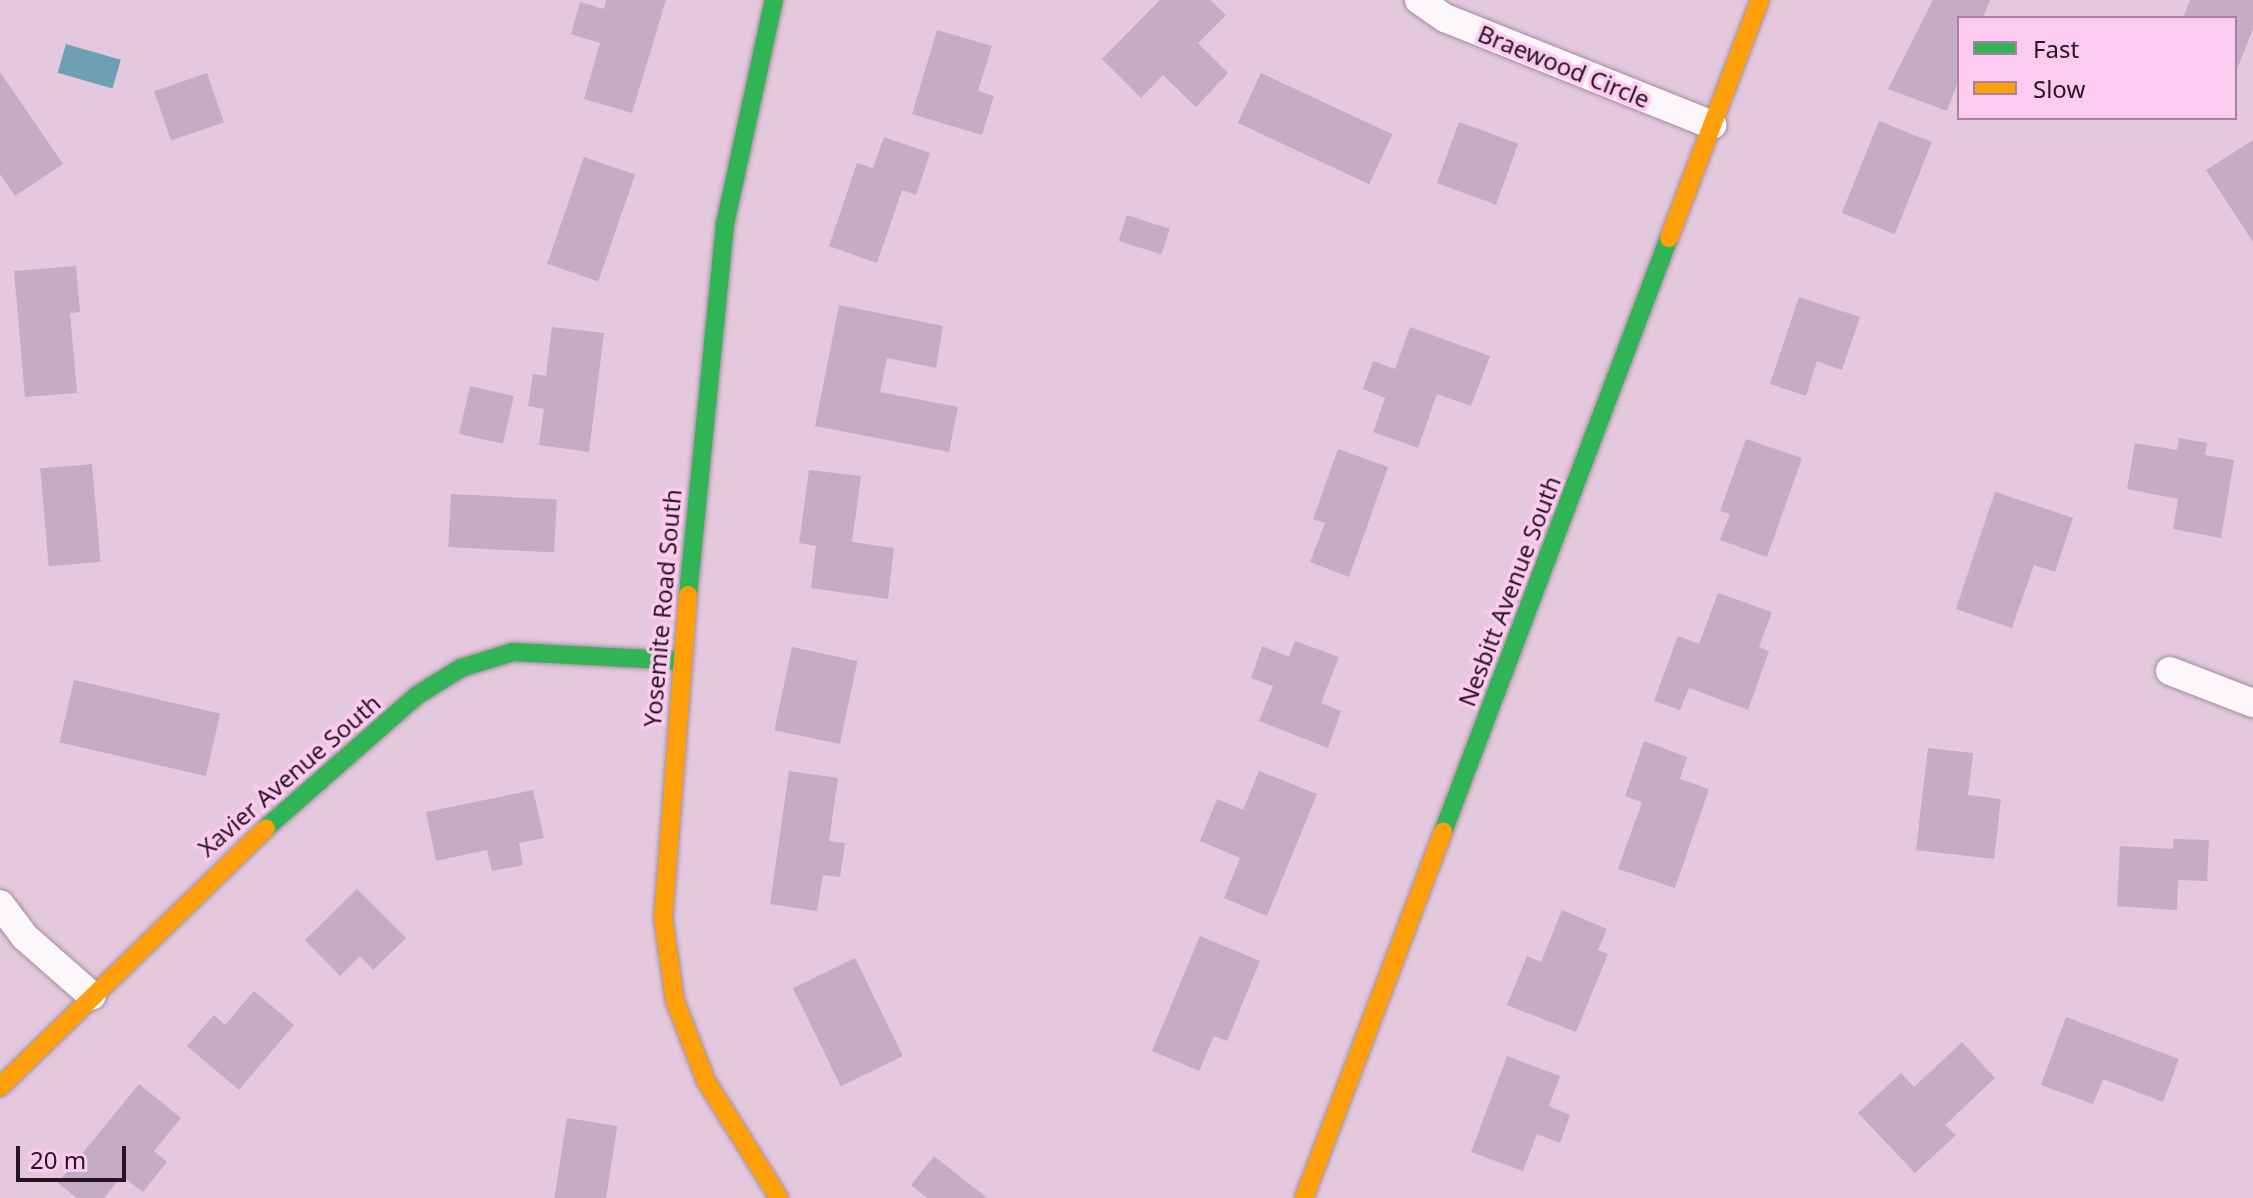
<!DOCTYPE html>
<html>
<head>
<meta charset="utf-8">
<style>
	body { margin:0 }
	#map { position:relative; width:2253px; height:1198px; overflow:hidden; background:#e4c8dd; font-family:"Noto Sans",sans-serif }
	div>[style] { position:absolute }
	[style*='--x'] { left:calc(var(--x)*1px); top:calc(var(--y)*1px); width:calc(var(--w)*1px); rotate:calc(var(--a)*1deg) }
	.water>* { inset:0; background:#6ea0b4; transform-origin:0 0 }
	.building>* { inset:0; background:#c4abc6; transform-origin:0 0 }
	.roads { filter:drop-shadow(0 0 2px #a28d9d) drop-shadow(0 0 2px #a28d9d) }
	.street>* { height:28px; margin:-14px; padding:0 14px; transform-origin:14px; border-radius:14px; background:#fbf7fa }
	.fast>* { height:18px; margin:-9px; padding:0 9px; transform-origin:9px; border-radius:9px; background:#30b455 }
	.slow>* { height:18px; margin:-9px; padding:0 9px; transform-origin:9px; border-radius:9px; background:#ff9f0a }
	span { translate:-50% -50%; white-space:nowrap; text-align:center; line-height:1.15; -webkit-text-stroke:7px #fdcaf0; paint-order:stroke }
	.street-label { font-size:24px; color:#261422 }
	.legend { position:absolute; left:1957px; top:16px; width:280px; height:104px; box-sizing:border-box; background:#fdcaf0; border:2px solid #a7819e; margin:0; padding:10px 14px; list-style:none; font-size:24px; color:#261422 }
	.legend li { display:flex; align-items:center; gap:16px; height:40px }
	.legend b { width:40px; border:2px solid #a7819e }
	.scale { position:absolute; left:16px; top:1146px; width:110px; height:36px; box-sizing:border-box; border:4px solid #261422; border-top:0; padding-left:10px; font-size:24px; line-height:28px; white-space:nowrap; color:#261422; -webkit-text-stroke:6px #fdcaf0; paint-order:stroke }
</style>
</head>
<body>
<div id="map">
	<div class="water">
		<i style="left:66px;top:44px;width:57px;height:30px;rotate:16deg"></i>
	</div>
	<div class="building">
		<i style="clip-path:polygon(606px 0,666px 0,632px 113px,584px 99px,600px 43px,571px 34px,580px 2px,604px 9px)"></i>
		<i style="clip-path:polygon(1160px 0,1210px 0,1226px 15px,1198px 43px,1228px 73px,1196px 107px,1163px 75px,1141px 98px,1102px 59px)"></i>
		<i style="clip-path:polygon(1933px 0,1990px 0,1983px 18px,1959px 18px,1959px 79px,1947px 111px,1888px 89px)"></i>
		<i style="clip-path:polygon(2190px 0,2253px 0,2253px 29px,2235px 74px,2235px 18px,2183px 18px)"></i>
		<i style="clip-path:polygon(937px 30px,992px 46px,978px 91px,994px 96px,982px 135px,912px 114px)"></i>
		<i style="clip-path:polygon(0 72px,63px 164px,15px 196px,0 174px)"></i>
		<i style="left:207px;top:73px;width:52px;height:56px;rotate:71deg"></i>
		<i style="left:1261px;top:73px;width:145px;height:55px;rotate:25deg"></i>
		<i style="left:1879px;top:121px;width:57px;height:99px;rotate:22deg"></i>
		<i style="left:1459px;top:122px;width:63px;height:65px;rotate:20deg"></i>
		<i style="clip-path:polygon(884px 137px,930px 153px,916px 195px,902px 190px,877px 263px,829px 246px,857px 163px,873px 168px)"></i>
		<i style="clip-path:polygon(2253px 140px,2253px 242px,2206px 170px)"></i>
		<i style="left:584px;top:157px;width:54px;height:113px;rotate:19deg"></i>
		<i style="left:1127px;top:215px;width:45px;height:27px;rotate:18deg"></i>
		<i style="clip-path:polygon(76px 266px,80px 312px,70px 313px,77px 393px,25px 397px,14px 271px)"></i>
		<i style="clip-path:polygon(1799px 297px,1860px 317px,1842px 370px,1817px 361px,1806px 396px,1770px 384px)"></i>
		<i style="clip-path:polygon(839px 305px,943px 326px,936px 368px,887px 358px,880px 392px,958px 407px,949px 452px,815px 426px)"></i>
		<i style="clip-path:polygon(552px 327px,604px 333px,589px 452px,539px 445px,544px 409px,528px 406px,533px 374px,546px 376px)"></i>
		<i style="clip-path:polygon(1410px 327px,1490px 356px,1471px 406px,1437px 394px,1418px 448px,1373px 432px,1385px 398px,1363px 389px,1373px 361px,1395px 369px)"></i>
		<i style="left:470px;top:386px;width:45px;height:49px;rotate:13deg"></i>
		<i style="clip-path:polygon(2179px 438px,2207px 443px,2205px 455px,2234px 460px,2221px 538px,2173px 529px,2178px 499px,2127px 489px,2135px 443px,2177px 450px)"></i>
		<i style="clip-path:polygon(1746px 439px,1802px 458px,1767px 557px,1720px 540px,1730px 514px,1720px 511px)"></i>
		<i style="clip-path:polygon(1338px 449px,1388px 467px,1349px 577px,1310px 562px,1325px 523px,1313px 519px)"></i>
		<i style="left:92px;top:464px;width:98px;height:52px;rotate:85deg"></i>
		<i style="clip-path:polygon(809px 470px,861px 476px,852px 542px,894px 548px,888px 599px,811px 588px,816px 546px,799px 543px)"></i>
		<i style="clip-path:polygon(1995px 492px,2073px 518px,2055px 572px,2034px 565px,2012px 628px,1956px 609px)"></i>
		<i style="left:451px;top:494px;width:106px;height:53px;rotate:3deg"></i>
		<i style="clip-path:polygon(1718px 593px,1772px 612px,1759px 647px,1769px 651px,1748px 710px,1689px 688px,1680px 710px,1654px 701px,1678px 636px,1699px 644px)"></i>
		<i style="clip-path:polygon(1295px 641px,1339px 657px,1321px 703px,1341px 711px,1328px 748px,1259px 721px,1273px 686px,1251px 678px,1262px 646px,1289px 657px)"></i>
		<i style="left:792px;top:647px;width:67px;height:85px;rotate:12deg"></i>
		<i style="left:74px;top:680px;width:150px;height:64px;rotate:13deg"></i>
		<i style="clip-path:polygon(1644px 741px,1687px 757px,1680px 779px,1709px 789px,1675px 888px,1618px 869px,1642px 802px,1625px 796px)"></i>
		<i style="clip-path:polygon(1928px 748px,1973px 753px,1968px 795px,2001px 799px,1994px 859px,1916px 850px)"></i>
		<i style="clip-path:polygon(789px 771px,838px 778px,829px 841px,845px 843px,840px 877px,823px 875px,817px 911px,770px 904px)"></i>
		<i style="clip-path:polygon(1259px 771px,1317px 794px,1267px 916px,1224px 898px,1240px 858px,1200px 841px,1217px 799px,1243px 810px)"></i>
		<i style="clip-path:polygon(533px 790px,544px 838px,519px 843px,523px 865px,492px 871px,487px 850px,436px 861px,426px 812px)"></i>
		<i style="clip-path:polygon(2174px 839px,2209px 840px,2207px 881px,2178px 880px,2177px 910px,2117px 906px,2120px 846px,2173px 849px)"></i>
		<i style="clip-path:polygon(357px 889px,406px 938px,373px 970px,360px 956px,340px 976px,305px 940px)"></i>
		<i style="clip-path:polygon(1562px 910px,1607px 929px,1598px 950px,1608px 954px,1576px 1032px,1507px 1005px,1527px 956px,1541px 962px)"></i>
		<i style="clip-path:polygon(1200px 936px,1260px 961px,1227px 1041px,1214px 1036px,1199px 1071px,1152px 1051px)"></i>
		<i style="left:855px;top:958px;width:109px;height:69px;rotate:64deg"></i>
		<i style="clip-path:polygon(254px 991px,294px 1025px,239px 1090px,187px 1046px,214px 1015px,225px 1025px)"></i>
		<i style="clip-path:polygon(2066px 1017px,2179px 1059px,2163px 1102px,2103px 1079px,2093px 1104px,2041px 1085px)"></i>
		<i style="clip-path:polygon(1962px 1042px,1995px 1078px,1945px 1125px,1956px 1135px,1915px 1173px,1858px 1113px,1901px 1073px,1914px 1087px)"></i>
		<i style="clip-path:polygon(1507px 1056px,1560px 1076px,1549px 1106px,1570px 1115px,1560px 1143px,1537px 1134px,1523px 1171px,1471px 1152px)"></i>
		<i style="clip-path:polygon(139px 1084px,181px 1118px,154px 1151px,167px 1162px,143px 1192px,122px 1176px,104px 1198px,77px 1198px,58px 1183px)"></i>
		<i style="left:567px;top:1118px;width:51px;height:81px;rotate:9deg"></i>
		<i style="clip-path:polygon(934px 1156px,987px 1198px,927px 1198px,911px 1185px)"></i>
	</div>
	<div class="roads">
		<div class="street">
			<i style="--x:1419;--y:0;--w:32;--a:35"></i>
			<i style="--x:1445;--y:18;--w:288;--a:21.8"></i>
			<i style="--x:2170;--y:671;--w:89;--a:21.1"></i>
			<i style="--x:0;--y:904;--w:41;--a:52.9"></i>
			<i style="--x:25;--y:937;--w:89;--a:41.4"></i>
		</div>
		<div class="fast">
			<i style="--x:688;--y:595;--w:373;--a:-84.3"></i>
			<i style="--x:725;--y:224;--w:229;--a:-77.7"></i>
			<i style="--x:266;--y:828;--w:200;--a:-41.3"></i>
			<i style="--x:416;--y:696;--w:53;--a:-31.9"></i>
			<i style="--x:461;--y:668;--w:54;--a:-17.1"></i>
			<i style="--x:513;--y:652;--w:169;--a:3"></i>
			<i style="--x:1443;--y:832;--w:636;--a:-69.17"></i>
		</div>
		<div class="slow">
			<i style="--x:1669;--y:238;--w:255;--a:-69.1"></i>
			<i style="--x:688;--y:595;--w:323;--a:94.4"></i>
			<i style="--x:663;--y:917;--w:85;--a:81.9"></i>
			<i style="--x:675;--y:1001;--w:86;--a:68.8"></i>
			<i style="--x:706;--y:1081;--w:138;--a:58"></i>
			<i style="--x:0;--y:1087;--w:371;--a:-44.2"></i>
			<i style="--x:1304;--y:1198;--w:392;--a:-69.2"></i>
		</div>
	</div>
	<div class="street-label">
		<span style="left:1564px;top:66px;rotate:22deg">Braewood Circle</span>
		<span style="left:1509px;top:591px;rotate:-69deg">Nesbitt Avenue South</span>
		<span style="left:662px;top:608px;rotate:-85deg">Yosemite Road South</span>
		<span style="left:289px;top:775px;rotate:-41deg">Xavier Avenue South</span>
	</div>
	<ul class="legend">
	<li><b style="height:10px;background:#30b455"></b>Fast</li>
	<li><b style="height:10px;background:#ff9f0a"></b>Slow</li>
	</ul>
	<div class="scale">20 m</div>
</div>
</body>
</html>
